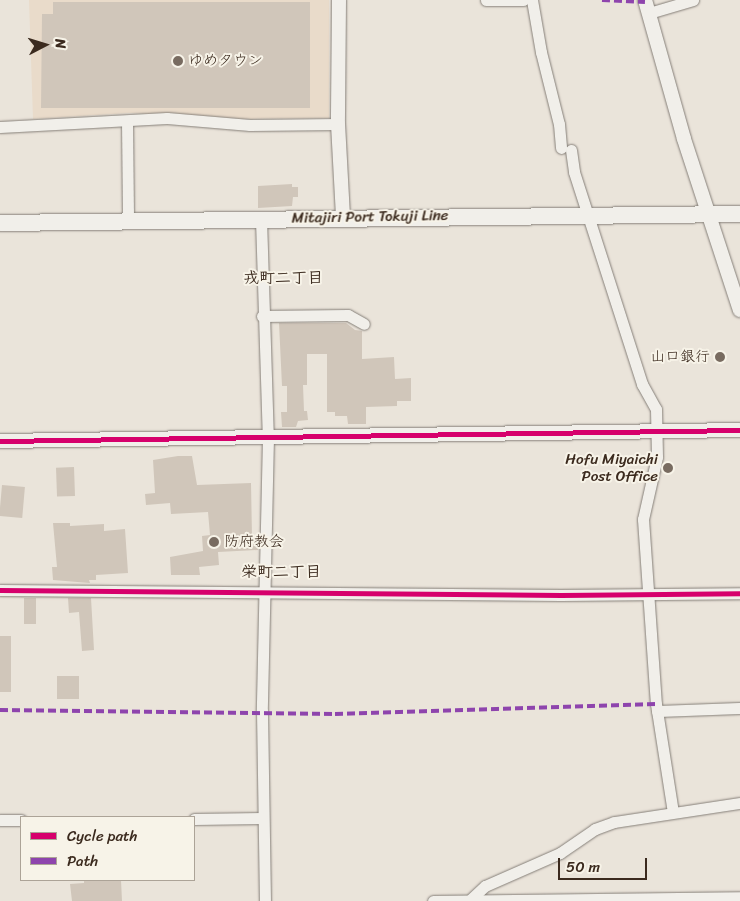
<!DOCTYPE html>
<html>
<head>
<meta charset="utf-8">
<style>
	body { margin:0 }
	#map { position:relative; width:740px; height:901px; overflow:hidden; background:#eae4da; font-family:Sriracha,"Klee One",sans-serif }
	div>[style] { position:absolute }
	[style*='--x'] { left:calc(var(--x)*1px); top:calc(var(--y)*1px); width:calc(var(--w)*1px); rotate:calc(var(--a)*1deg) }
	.built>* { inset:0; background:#e9dbca }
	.building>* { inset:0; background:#d0c6ba; transform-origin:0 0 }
	.roads { filter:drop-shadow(0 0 1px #857f78) drop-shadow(0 0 1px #857f78) }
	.minor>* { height:11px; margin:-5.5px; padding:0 5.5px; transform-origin:5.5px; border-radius:5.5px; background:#f1efea }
	.tertiary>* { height:14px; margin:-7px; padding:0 7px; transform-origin:7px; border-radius:7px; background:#f1efea }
	.secondary>* { height:16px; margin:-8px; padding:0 8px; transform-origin:8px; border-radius:8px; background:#f1efea }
	.quiet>* { height:4px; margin-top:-2px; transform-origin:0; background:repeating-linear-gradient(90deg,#8e44ad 0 8px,transparent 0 12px) }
	.cycleway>* { height:5px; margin:-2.5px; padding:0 2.5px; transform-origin:2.5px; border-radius:2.5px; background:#d6006c }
	.dots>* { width:14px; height:14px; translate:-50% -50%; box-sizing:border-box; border:2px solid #f7f3e8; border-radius:50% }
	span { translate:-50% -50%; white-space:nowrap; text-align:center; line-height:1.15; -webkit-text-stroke:4px #f7f3e8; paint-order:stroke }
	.poi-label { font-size:15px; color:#3b2a1e }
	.left { translate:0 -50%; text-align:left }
	.right { translate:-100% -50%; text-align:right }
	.street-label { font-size:15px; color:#3b2a1e }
	.neighbourhood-label { font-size:16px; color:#3b2a1e; font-weight:700 }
	.legend { position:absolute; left:20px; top:816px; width:175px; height:65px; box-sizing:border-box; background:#f7f3e8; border:1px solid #aca397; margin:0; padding:6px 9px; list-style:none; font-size:15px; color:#3b2a1e }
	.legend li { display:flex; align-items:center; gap:10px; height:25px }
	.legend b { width:25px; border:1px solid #aca397 }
	.north { position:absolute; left:20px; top:20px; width:50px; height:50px; -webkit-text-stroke:4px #f7f3e8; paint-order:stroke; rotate:85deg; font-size:14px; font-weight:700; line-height:20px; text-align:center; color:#3b2a1e }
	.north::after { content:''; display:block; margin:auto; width:18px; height:22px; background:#3b2a1e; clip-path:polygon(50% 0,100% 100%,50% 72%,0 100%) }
	.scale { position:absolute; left:558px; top:858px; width:89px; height:22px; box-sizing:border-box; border:2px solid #3b2a1e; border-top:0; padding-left:6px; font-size:15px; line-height:18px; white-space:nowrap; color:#3b2a1e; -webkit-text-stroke:4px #f7f3e8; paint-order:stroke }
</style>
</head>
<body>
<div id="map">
	<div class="built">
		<i style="clip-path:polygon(29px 0,329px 0,329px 118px,242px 119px,130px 113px,33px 119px)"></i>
	</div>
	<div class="building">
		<i style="clip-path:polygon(53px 2px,310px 2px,310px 108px,41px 108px,42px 14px,53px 14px)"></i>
		<i style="clip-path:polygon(292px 184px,292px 187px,298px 187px,298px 197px,293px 197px,292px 206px,258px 208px,258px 186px)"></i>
		<i style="clip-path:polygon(279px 323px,346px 323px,355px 330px,362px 331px,362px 359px,394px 357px,395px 379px,411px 378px,411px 401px,397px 401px,397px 406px,366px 407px,366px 424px,348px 424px,347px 416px,335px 416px,335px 412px,327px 412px,327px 354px,307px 354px,307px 385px,303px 385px,304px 411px,307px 411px,308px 420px,298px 421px,296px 427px,282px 427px,281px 412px,287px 412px,287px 386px,282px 386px)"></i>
		<i style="clip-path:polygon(178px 456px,192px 456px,197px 485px,251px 483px,252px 537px,257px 537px,258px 550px,218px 552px,219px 565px,199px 567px,200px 575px,171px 575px,170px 557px,203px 551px,202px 536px,210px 535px,208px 512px,171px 514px,170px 503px,146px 505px,145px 494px,155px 493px,153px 460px)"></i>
		<i style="left:74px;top:467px;width:29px;height:18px;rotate:88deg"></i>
		<i style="left:2px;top:485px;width:23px;height:31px;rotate:5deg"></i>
		<i style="clip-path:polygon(53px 523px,70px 523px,70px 526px,104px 524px,104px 531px,125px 529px,128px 573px,96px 575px,96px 580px,89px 580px,90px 583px,53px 580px,52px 567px,57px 567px)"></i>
		<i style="left:24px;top:598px;width:12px;height:26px"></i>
		<i style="clip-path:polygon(68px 598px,91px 598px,94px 650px,82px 651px,79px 612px,69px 613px)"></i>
		<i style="left:0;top:636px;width:11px;height:56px"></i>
		<i style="left:57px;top:676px;width:22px;height:23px"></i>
		<i style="clip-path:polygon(84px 880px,121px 880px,122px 901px,72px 901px,70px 884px,84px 883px)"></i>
	</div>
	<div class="roads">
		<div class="minor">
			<i style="--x:486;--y:0;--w:37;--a:0"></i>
			<i style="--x:532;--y:0;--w:53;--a:80.2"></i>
			<i style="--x:541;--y:52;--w:74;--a:76"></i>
			<i style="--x:559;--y:124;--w:24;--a:85"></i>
			<i style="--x:649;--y:13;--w:46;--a:-16.5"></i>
			<i style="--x:127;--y:121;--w:101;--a:89.4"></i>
			<i style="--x:0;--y:127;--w:167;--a:-3.1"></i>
			<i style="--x:167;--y:118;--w:83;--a:4.8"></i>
			<i style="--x:250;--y:125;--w:88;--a:-0.7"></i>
			<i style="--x:571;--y:150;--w:22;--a:82"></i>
			<i style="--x:574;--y:172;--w:223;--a:72.2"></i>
			<i style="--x:642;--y:384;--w:29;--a:61"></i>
			<i style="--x:656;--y:409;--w:48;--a:88.8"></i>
			<i style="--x:657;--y:457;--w:64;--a:102.7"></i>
			<i style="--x:643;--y:519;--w:185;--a:86"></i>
			<i style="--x:656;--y:704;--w:109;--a:81.1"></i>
			<i style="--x:261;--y:219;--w:218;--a:88.2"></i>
			<i style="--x:268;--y:437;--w:274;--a:91.3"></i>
			<i style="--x:262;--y:711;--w:190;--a:89.1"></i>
			<i style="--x:262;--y:316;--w:86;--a:-0.7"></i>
			<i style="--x:348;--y:315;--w:18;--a:29"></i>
			<i style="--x:0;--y:590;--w:561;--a:0.51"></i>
			<i style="--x:561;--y:595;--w:179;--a:-0.6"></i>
			<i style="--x:657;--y:711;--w:83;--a:-2.1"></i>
			<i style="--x:194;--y:819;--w:68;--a:-0.8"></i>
			<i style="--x:0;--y:820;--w:21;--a:0"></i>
			<i style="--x:471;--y:899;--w:19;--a:-43"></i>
			<i style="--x:485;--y:886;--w:82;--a:-23.7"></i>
			<i style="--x:560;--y:853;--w:42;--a:-34.4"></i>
			<i style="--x:595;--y:829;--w:20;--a:-20"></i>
			<i style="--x:614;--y:822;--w:127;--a:-8.6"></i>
			<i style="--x:433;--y:901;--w:307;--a:-0.7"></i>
		</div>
		<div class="tertiary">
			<i style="--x:339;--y:0;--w:124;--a:90.5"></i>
			<i style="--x:338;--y:124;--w:93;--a:86.9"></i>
			<i style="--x:645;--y:0;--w:144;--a:74.3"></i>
			<i style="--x:684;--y:139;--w:180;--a:71.9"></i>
			<i style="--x:0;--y:441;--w:740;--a:-0.85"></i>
		</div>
		<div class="secondary">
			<i style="--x:0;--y:223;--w:740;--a:-0.7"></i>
		</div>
	</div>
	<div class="quiet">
		<i style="--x:602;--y:0;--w:43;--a:2.7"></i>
		<i style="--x:0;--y:710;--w:335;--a:0.7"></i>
		<i style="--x:335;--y:714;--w:321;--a:-1.8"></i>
	</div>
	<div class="cycleway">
		<i style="--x:0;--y:441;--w:740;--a:-0.85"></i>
		<i style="--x:0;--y:590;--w:561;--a:0.51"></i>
		<i style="--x:561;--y:595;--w:179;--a:-0.6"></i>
	</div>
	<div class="dots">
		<i style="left:178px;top:61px;background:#786b60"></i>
		<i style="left:720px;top:357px;background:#786b60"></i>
		<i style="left:668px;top:468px;background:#786b60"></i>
		<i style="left:214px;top:542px;background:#786b60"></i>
	</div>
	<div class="poi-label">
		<span class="left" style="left:188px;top:61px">ゆめタウン</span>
		<span class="right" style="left:710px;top:357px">山口銀行</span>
		<span class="right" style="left:658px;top:468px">Hofu Miyaichi<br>Post Office</span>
		<span class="left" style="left:224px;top:542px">防府教会</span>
	</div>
	<div class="street-label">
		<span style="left:370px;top:217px;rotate:-1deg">Mitajiri Port Tokuji Line</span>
	</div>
	<div class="neighbourhood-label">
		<span style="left:283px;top:278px">戎町二丁目</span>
		<span style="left:281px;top:572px">栄町二丁目</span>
	</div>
	<ul class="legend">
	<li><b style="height:6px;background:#d6006c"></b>Cycle path</li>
	<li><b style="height:6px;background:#8e44ad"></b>Path</li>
	</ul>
	<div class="north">N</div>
	<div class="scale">50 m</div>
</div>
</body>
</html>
